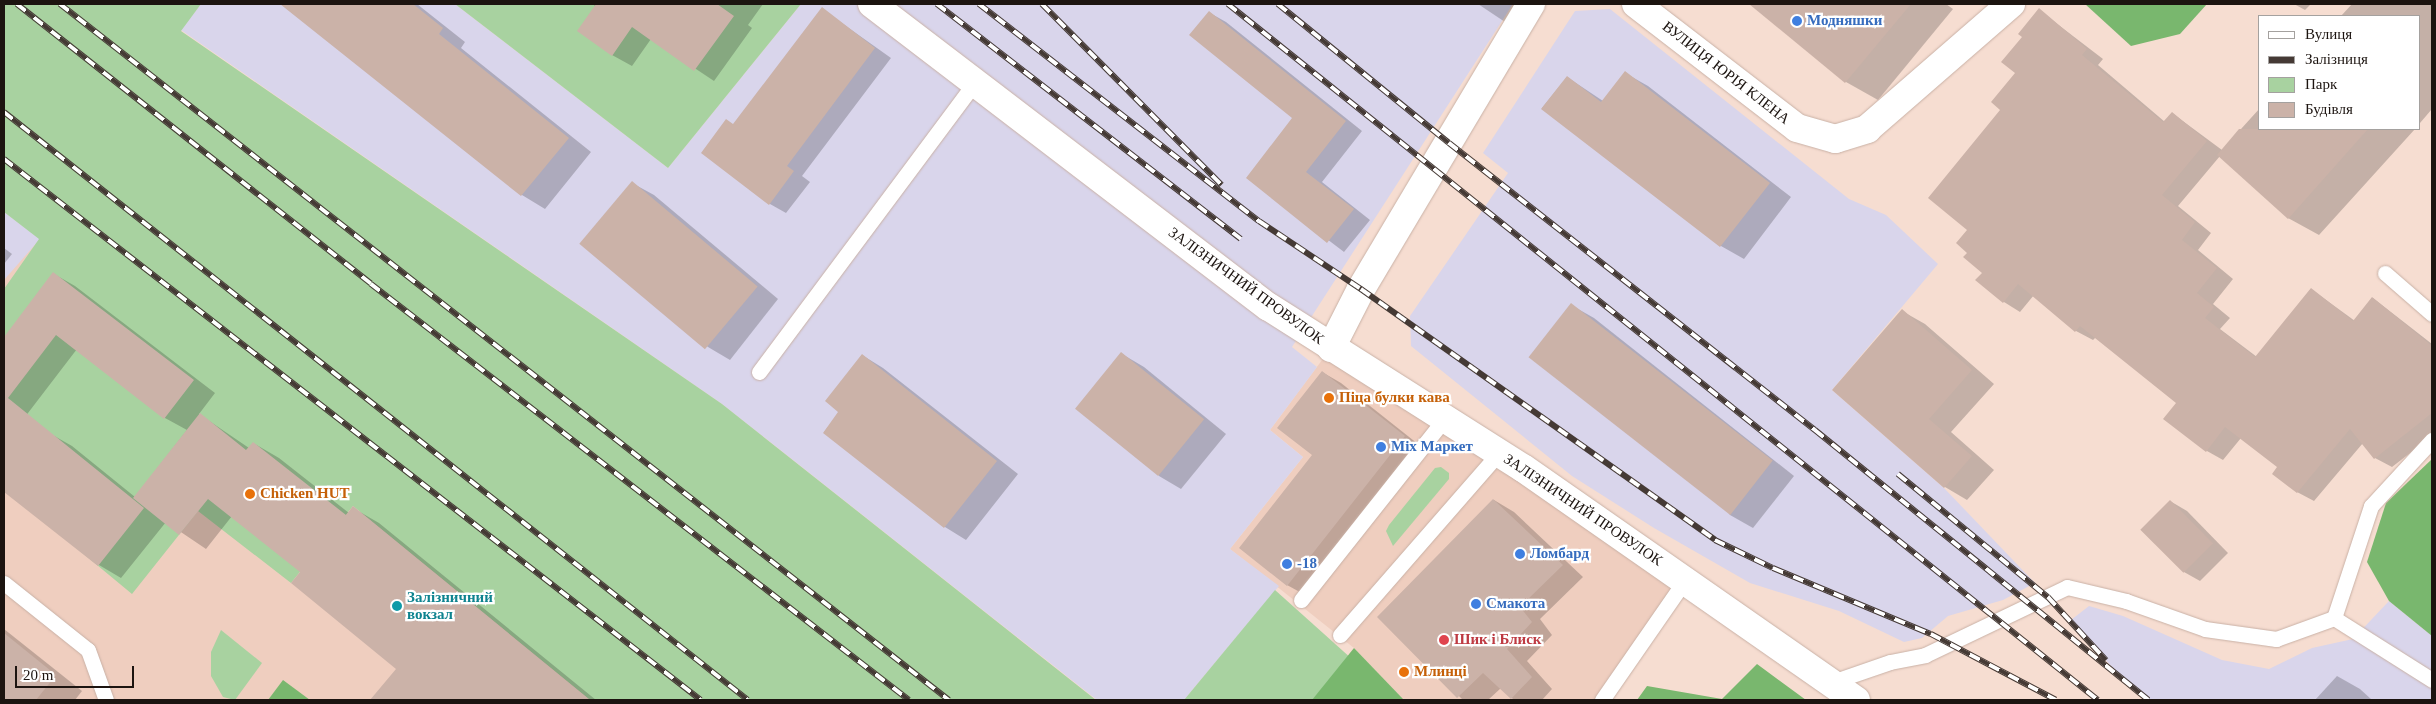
<!DOCTYPE html>
<html>
<head>
<meta charset="utf-8">
<style>
	body { margin:0 }
	#map { position:relative; width:2436px; height:704px; overflow:hidden; background:#f6ddd1; font-family:Georgia,serif }
	div>[style] { position:absolute }
	[style*='--x'] { left:calc(var(--x)*1px); top:calc(var(--y)*1px); width:calc(var(--w)*1px); rotate:calc(var(--a)*1deg) }
	.built>* { inset:0; background:#efcebf }
	.industrial>* { inset:0; background:#d9d5eb }
	.green>* { inset:0; background:#a8d2a0 }
	.forest>* { inset:0; background:#79b76e }
	.shadow>* { inset:0; background:#0003 }
	.building>* { inset:0; background:#cbb2a8; transform-origin:0 0 }
	.roads { filter:drop-shadow(0 0 1px #c9b1a6) drop-shadow(0 0 1px #c9b1a6) }
	.lane>* { height:15px; margin:-7.5px; padding:0 7.5px; transform-origin:7.5px; border-radius:7.5px; background:#fff }
	.street>* { height:28px; margin:-14px; padding:0 14px; transform-origin:14px; border-radius:14px; background:#fff }
	.rail>* { height:5.5px; margin-top:-2.75px; transform-origin:0; background:repeating-linear-gradient(90deg,#fff 0 11px,#453a35 0 22px); box-sizing:border-box; border-block:1px solid #453a35 }
	.dots>* { width:14px; height:14px; translate:-50% -50%; box-sizing:border-box; border:2px solid #fff; border-radius:50% }
	span { translate:-50% -50%; white-space:nowrap; text-align:center; line-height:1.15; -webkit-text-stroke:4.5px #fff; paint-order:stroke }
	.shop-label { font-size:15px; color:#366cbe; font-weight:700 }
	.left { translate:0 -50%; text-align:left }
	.street-label { font-size:15px; color:#1c1410 }
	.food-label { font-size:15px; color:#c56008; font-weight:700 }
	.culture-label { font-size:15px; color:#0d838f; font-weight:700 }
	.health-label { font-size:15px; color:#be3a42; font-weight:700 }
	.frame { position:absolute; inset:0; border:5px solid #1c1410; pointer-events:none }
	.legend { position:absolute; left:2258px; top:15px; width:162px; height:115px; box-sizing:border-box; background:#fff; border:1px solid #a4a19f; margin:0; padding:6px 9px; list-style:none; font-size:15px; color:#1c1410 }
	.legend li { display:flex; align-items:center; gap:10px; height:25px }
	.legend b { width:25px; border:1px solid #a4a19f }
	.scale { position:absolute; left:15px; top:666px; width:119px; height:22px; box-sizing:border-box; border:2px solid #1c1410; border-top:0; padding-left:6px; font-size:15px; line-height:18px; white-space:nowrap; color:#1c1410; -webkit-text-stroke:4px #fff; paint-order:stroke }
</style>
</head>
<body>
<div id="map">
	<div class="built">
		<i style="clip-path:polygon(46px 230px,633px 700px,4px 700px,4px 278px)"></i>
		<i style="clip-path:polygon(1331px 348px,1685px 580px,1602px 700px,1404px 700px,1354px 648px,1230px 549px,1303px 457px,1270px 430px)"></i>
	</div>
	<div class="industrial">
		<i style="clip-path:polygon(201px 4px,455px 4px,668px 168px,801px 4px,1513px 4px,1292px 347px,1317px 367px,1270px 430px,1303px 457px,1230px 549px,1279px 586px,1184px 700px,1097px 700px,722px 404px,181px 30px)"></i>
		<i style="clip-path:polygon(1610px 9px,1849px 199px,1886px 215px,1938px 264px,1832px 390px,1944px 488px,2035px 583px,2003px 600px,1948px 616px,1922px 638px,1904px 642px,1839px 611px,1750px 583px,1654px 528px,1572px 476px,1411px 346px,1410px 316px,1508px 173px,1483px 153px,1575px 11px)"></i>
		<i style="clip-path:polygon(4px 212px,40px 239px,4px 280px)"></i>
		<i style="clip-path:polygon(2389px 601px,2432px 636px,2432px 700px,2148px 700px,2124px 681px,2071px 620px,2089px 606px,2123px 616px,2222px 660px,2269px 669px,2312px 648px,2353px 639px)"></i>
	</div>
	<div class="green">
		<i style="clip-path:polygon(4px 4px,201px 4px,181px 31px,722px 404px,1096px 700px,590px 700px,353px 506px,291px 583px,198px 511px,132px 594px,4px 488px,4px 289px,39px 239px,4px 212px)"></i>
		<i style="clip-path:polygon(455px 4px,801px 4px,668px 168px)"></i>
		<i style="clip-path:polygon(1441px 467px,1449px 473px,1449px 479px,1393px 546px,1386px 531px,1389px 525px,1435px 468px)"></i>
		<i style="clip-path:polygon(1275px 590px,1372px 677px,1361px 700px,1184px 700px)"></i>
		<i style="clip-path:polygon(221px 630px,262px 663px,235px 700px,223px 697px,211px 676px,211px 652px)"></i>
	</div>
	<div class="forest">
		<i style="clip-path:polygon(2085px 4px,2207px 4px,2180px 34px,2131px 46px)"></i>
		<i style="clip-path:polygon(2432px 459px,2432px 636px,2389px 601px,2367px 562px,2386px 503px)"></i>
		<i style="clip-path:polygon(1354px 648px,1404px 700px,1312px 700px)"></i>
		<i style="clip-path:polygon(1757px 664px,1806px 700px,1637px 700px,1647px 686px,1722px 699px)"></i>
		<i style="clip-path:polygon(283px 680px,310px 700px,268px 700px)"></i>
	</div>
	<div class="shadow">
		<i style="clip-path:polygon(281px 4px,417px 4px,465px 42px,461px 48px,591px 152px,545px 209px,522px 195px)"></i>
		<i style="clip-path:polygon(594px 4px,763px 4px,748px 25px,752px 28px,714px 81px,651px 39px,632px 66px,612px 55px)"></i>
		<i style="clip-path:polygon(1478px 4px,1525px 4px,1508px 24px)"></i>
		<i style="clip-path:polygon(1751px 4px,1946px 4px,1953px 9px,1878px 100px,1846px 82px)"></i>
		<i style="clip-path:polygon(2294px 4px,2311px 4px,2305px 10px)"></i>
		<i style="clip-path:polygon(2352px 4px,2432px 4px,2432px 109px,2420px 123px,2420px 16px,2341px 16px)"></i>
		<i style="clip-path:polygon(822px 9px,891px 58px,802px 176px,810px 182px,786px 213px,770px 204px,734px 125px)"></i>
		<i style="clip-path:polygon(2039px 10px,2103px 59px,2098px 65px,2165px 122px,2172px 113px,2222px 150px,2260px 108px,2260px 129px,2415px 129px,2319px 235px,2288px 218px,2220px 156px,2178px 206px,2211px 233px,2198px 250px,2233px 279px,2213px 304px,2230px 318px,2220px 329px,2257px 357px,2311px 289px,2355px 321px,2373px 298px,2432px 344px,2432px 436px,2392px 467px,2375px 458px,2363px 443px,2314px 501px,2297px 492px,2279px 467px,2241px 438px,2223px 460px,2207px 451px,2178px 403px,2096px 337px,2093px 340px,2076px 331px,2034px 295px,2020px 312px,2004px 302px,1969px 252px,1968px 230px,2002px 110px,2016px 73px,2024px 37px)"></i>
		<i style="clip-path:polygon(1210px 13px,1226px 22px,1362px 131px,1322px 182px,1370px 220px,1344px 252px,1247px 178px,1294px 118px)"></i>
		<i style="clip-path:polygon(1625px 73px,1648px 86px,1791px 197px,1744px 259px,1721px 246px,1542px 108px,1567px 77px,1603px 101px)"></i>
		<i style="clip-path:polygon(632px 183px,654px 195px,778px 299px,730px 360px,708px 347px,583px 245px)"></i>
		<i style="clip-path:polygon(4px 248px,12px 254px,4px 264px)"></i>
		<i style="clip-path:polygon(54px 274px,75px 286px,215px 393px,199px 414px,249px 448px,253px 443px,279px 458px,349px 513px,353px 508px,379px 523px,596px 700px,372px 700px,398px 669px,302px 571px,232px 516px,206px 549px,166px 522px,121px 578px,99px 565px,4px 490px,49px 433px,72px 446px,135px 497px,187px 430px,165px 418px,77px 349px,15px 430px,4px 423px,4px 339px)"></i>
		<i style="clip-path:polygon(1571px 305px,1594px 318px,1794px 476px,1753px 528px,1730px 515px)"></i>
		<i style="clip-path:polygon(1902px 311px,1925px 324px,1994px 384px,1951px 432px,1994px 470px,1967px 500px,1945px 487px,1834px 390px)"></i>
		<i style="clip-path:polygon(1122px 354px,1144px 367px,1226px 434px,1181px 489px,1159px 476px)"></i>
		<i style="clip-path:polygon(862px 355px,883px 368px,1018px 474px,966px 540px,945px 527px,824px 432px,840px 412px)"></i>
		<i style="clip-path:polygon(1322px 372px,1341px 383px,1423px 448px,1307px 596px,1287px 585px,1314px 455px)"></i>
		<i style="clip-path:polygon(1494px 500px,1514px 512px,1583px 577px,1540px 619px,1552px 635px,1527px 661px,1552px 689px,1542px 700px,1514px 700px,1501px 688px,1488px 700px,1463px 700px,1379px 617px)"></i>
		<i style="clip-path:polygon(2170px 501px,2187px 511px,2228px 553px,2200px 581px,2184px 572px)"></i>
		<i style="clip-path:polygon(4px 629px,82px 691px,75px 700px,4px 700px)"></i>
		<i style="clip-path:polygon(2337px 676px,2360px 689px,2372px 700px,2315px 700px)"></i>
	</div>
	<div class="building">
		<i style="clip-path:polygon(280px 4px,413px 4px,443px 28px,439px 34px,569px 138px,521px 196px)"></i>
		<i style="clip-path:polygon(596px 4px,717px 4px,734px 16px,694px 71px,632px 27px,612px 56px,577px 31px)"></i>
		<i style="clip-path:polygon(1749px 4px,1911px 4px,1845px 83px)"></i>
		<i style="clip-path:polygon(822px 7px,875px 48px,787px 166px,794px 171px,769px 205px,701px 153px,726px 119px,733px 124px)"></i>
		<i style="clip-path:polygon(2039px 8px,2087px 49px,2082px 55px,2163px 122px,2172px 112px,2207px 141px,2162px 195px,2195px 222px,2182px 240px,2217px 268px,2197px 293px,2214px 307px,2205px 318px,2255px 357px,2311px 288px,2353px 321px,2372px 297px,2432px 346px,2432px 413px,2374px 459px,2350px 429px,2297px 493px,2272px 474px,2277px 467px,2225px 427px,2206px 452px,2163px 419px,2176px 403px,2080px 326px,2075px 332px,2018px 284px,2003px 303px,1975px 280px,1982px 273px,1963px 257px,1967px 253px,1956px 243px,1967px 230px,1928px 198px,2000px 110px,1991px 102px,2015px 73px,2001px 62px,2022px 37px,2018px 34px)"></i>
		<i style="clip-path:polygon(1209px 11px,1346px 121px,1306px 172px,1354px 209px,1327px 243px,1246px 178px,1292px 118px,1189px 35px)"></i>
		<i style="clip-path:polygon(1625px 71px,1770px 183px,1720px 247px,1541px 109px,1567px 76px,1601px 102px)"></i>
		<i style="clip-path:polygon(2239px 129px,2368px 129px,2288px 219px,2217px 155px)"></i>
		<i style="left:632px;top:181px;width:164px;height:82px;rotate:40deg"></i>
		<i style="clip-path:polygon(53px 272px,194px 380px,164px 419px,56px 335px,8px 398px,144px 508px,98px 566px,4px 492px,4px 337px)"></i>
		<i style="left:1571px;top:303px;width:256px;height:69px;rotate:38deg"></i>
		<i style="clip-path:polygon(1902px 309px,1972px 370px,1929px 419px,1972px 456px,1944px 488px,1832px 390px)"></i>
		<i style="left:1121px;top:352px;width:107px;height:73px;rotate:39deg"></i>
		<i style="clip-path:polygon(862px 354px,997px 461px,944px 528px,823px 433px,838px 412px,825px 401px)"></i>
		<i style="clip-path:polygon(1322px 371px,1405px 436px,1287px 586px,1239px 548px,1312px 455px,1277px 428px)"></i>
		<i style="clip-path:polygon(200px 413px,246px 450px,253px 442px,346px 515px,353px 506px,590px 700px,370px 700px,396px 669px,291px 583px,300px 572px,208px 499px,179px 535px,133px 498px)"></i>
		<i style="clip-path:polygon(1493px 499px,1563px 565px,1520px 607px,1532px 622px,1507px 649px,1532px 677px,1511px 699px,1483px 673px,1457px 698px,1377px 617px)"></i>
		<i style="left:2170px;top:500px;width:61px;height:42px;rotate:45deg"></i>
		<i style="clip-path:polygon(4px 633px,56px 675px,36px 700px,4px 700px)"></i>
	</div>
	<div class="roads">
		<div class="lane">
			<i style="--x:2385;--y:273;--w:62;--a:41.1"></i>
			<i style="--x:759;--y:372;--w:362;--a:-53.3"></i>
			<i style="--x:4;--y:583;--w:107;--a:38.6"></i>
			<i style="--x:88;--y:650;--w:53;--a:70.2"></i>
			<i style="--x:1301;--y:600;--w:232;--a:-51.6"></i>
			<i style="--x:2334;--y:618;--w:116;--a:32.3"></i>
			<i style="--x:1340;--y:635;--w:242;--a:-48.9"></i>
			<i style="--x:1832;--y:682;--w:61;--a:-19"></i>
			<i style="--x:1890;--y:662;--w:36;--a:-11"></i>
			<i style="--x:1925;--y:655;--w:157;--a:-25.6"></i>
			<i style="--x:2067;--y:587;--w:61;--a:13.3"></i>
			<i style="--x:2126;--y:601;--w:84;--a:19.5"></i>
			<i style="--x:2205;--y:629;--w:72;--a:8"></i>
			<i style="--x:2276;--y:639;--w:62;--a:-19.9"></i>
			<i style="--x:2334;--y:618;--w:118;--a:-71.7"></i>
			<i style="--x:2371;--y:506;--w:90;--a:-47.3"></i>
			<i style="--x:1602;--y:700;--w:146;--a:-55.3"></i>
		</div>
		<div class="street">
			<i style="--x:872;--y:4;--w:499;--a:37.4"></i>
			<i style="--x:1269;--y:307;--w:301;--a:32.4"></i>
			<i style="--x:1523;--y:468;--w:406;--a:34.9"></i>
			<i style="--x:1636;--y:4;--w:203;--a:37.6"></i>
			<i style="--x:1797;--y:128;--w:40;--a:16"></i>
			<i style="--x:1835;--y:139;--w:34;--a:-17"></i>
			<i style="--x:1867;--y:129;--w:191;--a:-41"></i>
			<i style="--x:1331;--y:348;--w:66;--a:-63"></i>
			<i style="--x:1361;--y:289;--w:332;--a:-59.2"></i>
		</div>
	</div>
	<div class="rail">
		<i style="--x:17;--y:4;--w:451;--a:38.3"></i>
		<i style="--x:371;--y:284;--w:680;--a:37.71"></i>
		<i style="--x:60;--y:4;--w:1129;--a:38.06"></i>
		<i style="--x:937;--y:4;--w:384;--a:37.7"></i>
		<i style="--x:979;--y:4;--w:354;--a:37.8"></i>
		<i style="--x:1259;--y:221;--w:123;--a:33.7"></i>
		<i style="--x:1361;--y:289;--w:434;--a:35.3"></i>
		<i style="--x:1715;--y:540;--w:64;--a:25.8"></i>
		<i style="--x:1773;--y:568;--w:171;--a:22.7"></i>
		<i style="--x:1931;--y:634;--w:141;--a:27.8"></i>
		<i style="--x:1042;--y:4;--w:255;--a:45.2"></i>
		<i style="--x:1228;--y:4;--w:1114;--a:38.66"></i>
		<i style="--x:1278;--y:4;--w:220;--a:39.1"></i>
		<i style="--x:1449;--y:143;--w:465;--a:38.1"></i>
		<i style="--x:1815;--y:430;--w:429;--a:39"></i>
		<i style="--x:4;--y:112;--w:948;--a:38.32"></i>
		<i style="--x:4;--y:159;--w:882;--a:37.82"></i>
		<i style="--x:1898;--y:474;--w:194;--a:39.4"></i>
		<i style="--x:2048;--y:597;--w:86;--a:47.4"></i>
	</div>
	<div class="dots">
		<i style="left:1797px;top:21px;background:#3f7fe0"></i>
		<i style="left:1329px;top:398px;background:#e8710a"></i>
		<i style="left:1381px;top:447px;background:#3f7fe0"></i>
		<i style="left:250px;top:494px;background:#e8710a"></i>
		<i style="left:1520px;top:554px;background:#3f7fe0"></i>
		<i style="left:1287px;top:564px;background:#3f7fe0"></i>
		<i style="left:1476px;top:604px;background:#3f7fe0"></i>
		<i style="left:397px;top:606px;background:#0f9aa8"></i>
		<i style="left:1444px;top:640px;background:#e0444e"></i>
		<i style="left:1404px;top:672px;background:#e8710a"></i>
	</div>
	<div class="shop-label">
		<span class="left" style="left:1807px;top:21px">Модняшки</span>
		<span class="left" style="left:1391px;top:447px">Mix Маркет</span>
		<span class="left" style="left:1530px;top:554px">Ломбард</span>
		<span class="left" style="left:1297px;top:564px">-18</span>
		<span class="left" style="left:1486px;top:604px">Смакота</span>
	</div>
	<div class="street-label">
		<span style="left:1726px;top:73px;rotate:38deg">ВУЛИЦЯ ЮРІЯ КЛЕНА</span>
		<span style="left:1246px;top:286px;rotate:36deg">ЗАЛІЗНИЧНИЙ ПРОВУЛОК</span>
		<span style="left:1583px;top:510px;rotate:34deg">ЗАЛІЗНИЧНИЙ ПРОВУЛОК</span>
	</div>
	<div class="food-label">
		<span class="left" style="left:1339px;top:398px">Піца булки кава</span>
		<span class="left" style="left:260px;top:494px">Chicken HUT</span>
		<span class="left" style="left:1414px;top:672px">Млинці</span>
	</div>
	<div class="culture-label">
		<span class="left" style="left:407px;top:606px">Залізничний<br>вокзал</span>
	</div>
	<div class="health-label">
		<span class="left" style="left:1454px;top:640px">Шик і Блиск</span>
	</div>
	<div class="frame"></div>
	<ul class="legend">
	<li><b style="height:6px;background:#fff"></b>Вулиця</li>
	<li><b style="height:6px;background:#453a35"></b>Залізниця</li>
	<li><b style="height:14px;background:#a8d2a0"></b>Парк</li>
	<li><b style="height:14px;background:#cbb2a8"></b>Будівля</li>
	</ul>
	<div class="scale">20 m</div>
</div>
</body>
</html>
